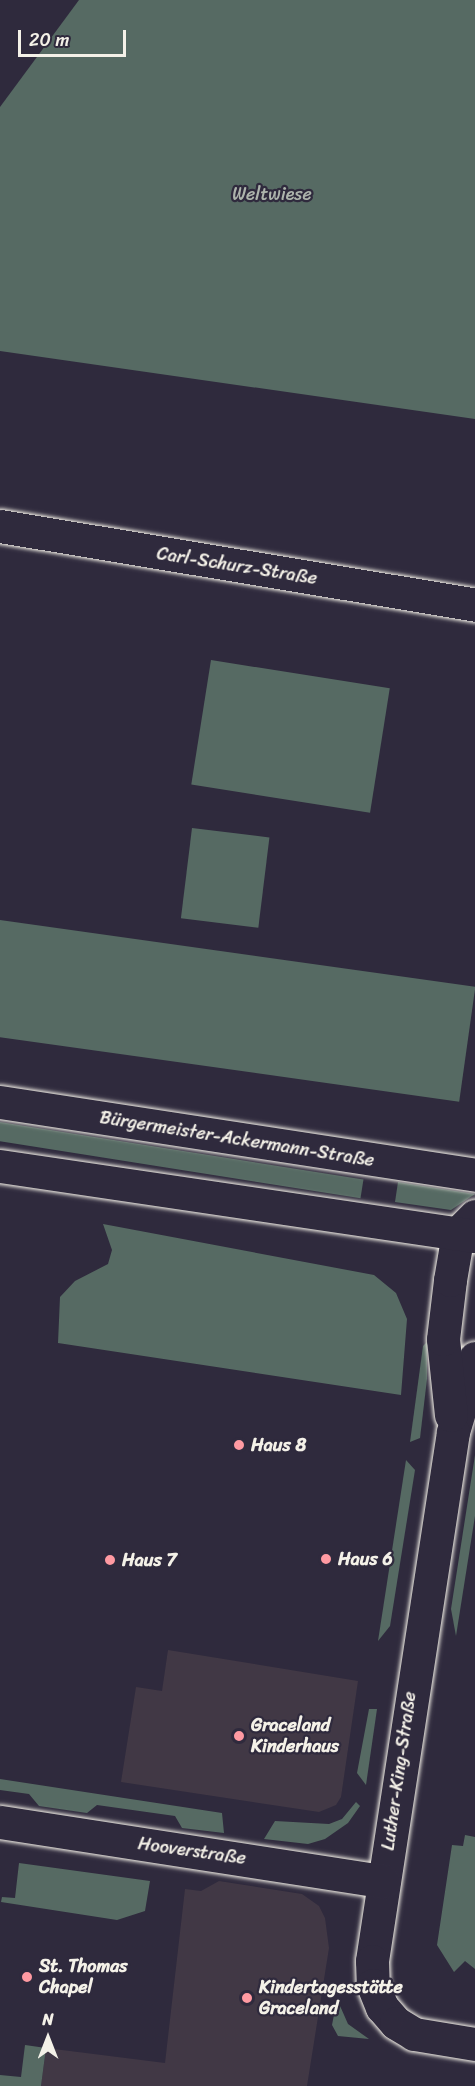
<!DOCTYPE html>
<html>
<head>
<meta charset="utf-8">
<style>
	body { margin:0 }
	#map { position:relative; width:475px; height:2086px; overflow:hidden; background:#2f2a3d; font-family:Sriracha,sans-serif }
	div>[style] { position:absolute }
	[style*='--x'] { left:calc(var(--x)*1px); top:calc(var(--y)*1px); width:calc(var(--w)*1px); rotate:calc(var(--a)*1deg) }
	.built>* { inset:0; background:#413845 }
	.green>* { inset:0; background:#566a63; transform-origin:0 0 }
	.roads { filter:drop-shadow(0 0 2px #f4f1e8) drop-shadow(0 0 2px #f4f1e8) }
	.minor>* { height:33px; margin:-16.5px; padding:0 16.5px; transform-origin:16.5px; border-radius:16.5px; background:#2f2a3d }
	.major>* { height:33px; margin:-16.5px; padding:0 16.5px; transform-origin:16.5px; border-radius:16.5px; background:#2f2a3d }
	.dots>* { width:16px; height:16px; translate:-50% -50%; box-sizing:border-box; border:3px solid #2f2a3d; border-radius:50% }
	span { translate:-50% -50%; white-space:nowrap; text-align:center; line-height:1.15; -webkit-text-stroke:4.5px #2f2a3d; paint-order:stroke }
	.park-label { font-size:18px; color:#adb4ac }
	.street-label { font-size:18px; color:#f4f1e8 }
	.poi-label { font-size:18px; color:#f4f1e8; font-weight:700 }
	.left { translate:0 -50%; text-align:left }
	.north { position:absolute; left:18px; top:2008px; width:60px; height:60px; -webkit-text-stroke:4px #2f2a3d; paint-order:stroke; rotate:0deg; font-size:16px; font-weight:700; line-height:24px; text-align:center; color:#f4f1e8 }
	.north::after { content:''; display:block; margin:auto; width:21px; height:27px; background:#f4f1e8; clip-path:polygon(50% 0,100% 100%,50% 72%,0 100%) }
	.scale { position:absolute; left:18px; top:30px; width:108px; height:27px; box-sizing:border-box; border:3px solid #f4f1e8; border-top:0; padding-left:8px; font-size:18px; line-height:21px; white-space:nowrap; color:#f4f1e8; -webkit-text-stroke:4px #2f2a3d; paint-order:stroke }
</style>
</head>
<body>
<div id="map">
	<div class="built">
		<i style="clip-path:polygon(168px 1650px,358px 1681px,341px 1797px,336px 1805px,319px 1812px,121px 1782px,136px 1687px,162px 1691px)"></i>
		<i style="clip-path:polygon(219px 1881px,302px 1894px,319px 1906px,325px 1918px,329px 1948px,307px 2086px,41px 2086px,46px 2048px,165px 2063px,185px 1889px,201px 1891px)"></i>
	</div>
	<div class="green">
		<i style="clip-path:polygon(79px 0,475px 0,475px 419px,0 351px,0 107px)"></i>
		<i style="left:211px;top:660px;width:181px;height:126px;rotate:9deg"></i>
		<i style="left:192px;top:828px;width:78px;height:91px;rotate:7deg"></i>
		<i style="left:0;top:920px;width:480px;height:116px;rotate:8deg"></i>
		<i style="left:0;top:1122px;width:368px;height:19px;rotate:9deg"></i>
		<i style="clip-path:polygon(398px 1182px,475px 1194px,451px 1210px,395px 1202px)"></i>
		<i style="clip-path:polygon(103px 1224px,374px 1275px,396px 1293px,407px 1319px,401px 1395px,58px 1343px,60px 1297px,75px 1281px,108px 1264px,112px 1250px)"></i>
		<i style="clip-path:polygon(427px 1342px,427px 1379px,420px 1438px,410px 1442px,423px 1346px)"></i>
		<i style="clip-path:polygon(475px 1455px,475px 1516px,456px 1636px,451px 1609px)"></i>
		<i style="clip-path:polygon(406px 1460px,415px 1470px,390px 1626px,378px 1641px)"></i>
		<i style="clip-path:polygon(369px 1709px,377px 1709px,366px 1785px,357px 1773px)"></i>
		<i style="clip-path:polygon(0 1779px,222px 1813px,224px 1833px,182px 1828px,175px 1816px,97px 1805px,87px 1813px,39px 1806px,29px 1794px,0 1790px)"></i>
		<i style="clip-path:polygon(356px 1802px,360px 1806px,348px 1823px,325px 1839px,308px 1844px,264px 1839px,275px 1821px,329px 1824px,342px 1819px)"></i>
		<i style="clip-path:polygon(465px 1835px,475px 1837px,475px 1969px,465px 1961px,454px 1972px,437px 1945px,452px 1845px,463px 1846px)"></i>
		<i style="clip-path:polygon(19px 1863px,150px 1881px,145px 1911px,117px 1920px,1px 1902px,2px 1897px,15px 1898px)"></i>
		<i style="clip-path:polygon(337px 1999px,348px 2024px,369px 2039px,338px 2036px,332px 2025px)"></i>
		<i style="clip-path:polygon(25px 2045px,46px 2048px,41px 2086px,0 2086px,0 2075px,21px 2077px)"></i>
	</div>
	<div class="roads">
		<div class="minor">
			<i style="--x:0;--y:526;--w:482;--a:9.4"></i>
			<i style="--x:475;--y:1358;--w:77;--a:106.6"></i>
			<i style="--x:453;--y:1432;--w:535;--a:98.71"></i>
			<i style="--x:372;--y:1961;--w:24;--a:88"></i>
			<i style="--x:373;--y:1985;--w:24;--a:68"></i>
			<i style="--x:382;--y:2007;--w:21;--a:49"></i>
			<i style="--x:396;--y:2023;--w:21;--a:31"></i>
			<i style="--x:414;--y:2034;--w:62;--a:9.3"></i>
			<i style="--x:451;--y:1415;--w:76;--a:-96"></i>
			<i style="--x:443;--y:1339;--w:59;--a:-83.2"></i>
			<i style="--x:450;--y:1280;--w:48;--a:-80.3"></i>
			<i style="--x:458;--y:1233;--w:24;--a:-45"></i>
			<i style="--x:0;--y:1822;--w:388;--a:8.8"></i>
		</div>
		<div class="major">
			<i style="--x:0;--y:1102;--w:481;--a:8.7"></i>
			<i style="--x:0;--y:1166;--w:480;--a:8.4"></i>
		</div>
	</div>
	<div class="dots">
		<i style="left:239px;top:1445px;background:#ff9aa2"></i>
		<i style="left:326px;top:1559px;background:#ff9aa2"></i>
		<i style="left:110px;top:1560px;background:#ff9aa2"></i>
		<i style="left:239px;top:1736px;background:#ff9aa2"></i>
		<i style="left:27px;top:1977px;background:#ff9aa2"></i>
		<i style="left:247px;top:1998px;background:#ff9aa2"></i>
	</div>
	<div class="park-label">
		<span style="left:272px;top:194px">Weltwiese</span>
	</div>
	<div class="street-label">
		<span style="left:237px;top:566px;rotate:9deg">Carl-Schurz-Straße</span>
		<span style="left:237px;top:1139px;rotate:9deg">Bürgermeister-Ackermann-Straße</span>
		<span style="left:399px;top:1771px;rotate:-82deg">Luther-King-Straße</span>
		<span style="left:192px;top:1851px;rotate:8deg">Hooverstraße</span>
	</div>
	<div class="poi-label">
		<span class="left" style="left:251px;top:1445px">Haus 8</span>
		<span class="left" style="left:338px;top:1559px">Haus 6</span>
		<span class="left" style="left:122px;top:1560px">Haus 7</span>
		<span class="left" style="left:251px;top:1736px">Graceland<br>Kinderhaus</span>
		<span class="left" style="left:39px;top:1977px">St. Thomas<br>Chapel</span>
		<span class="left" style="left:259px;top:1998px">Kindertagesstätte<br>Graceland</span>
	</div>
	<div class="north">N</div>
	<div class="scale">20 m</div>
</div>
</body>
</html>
